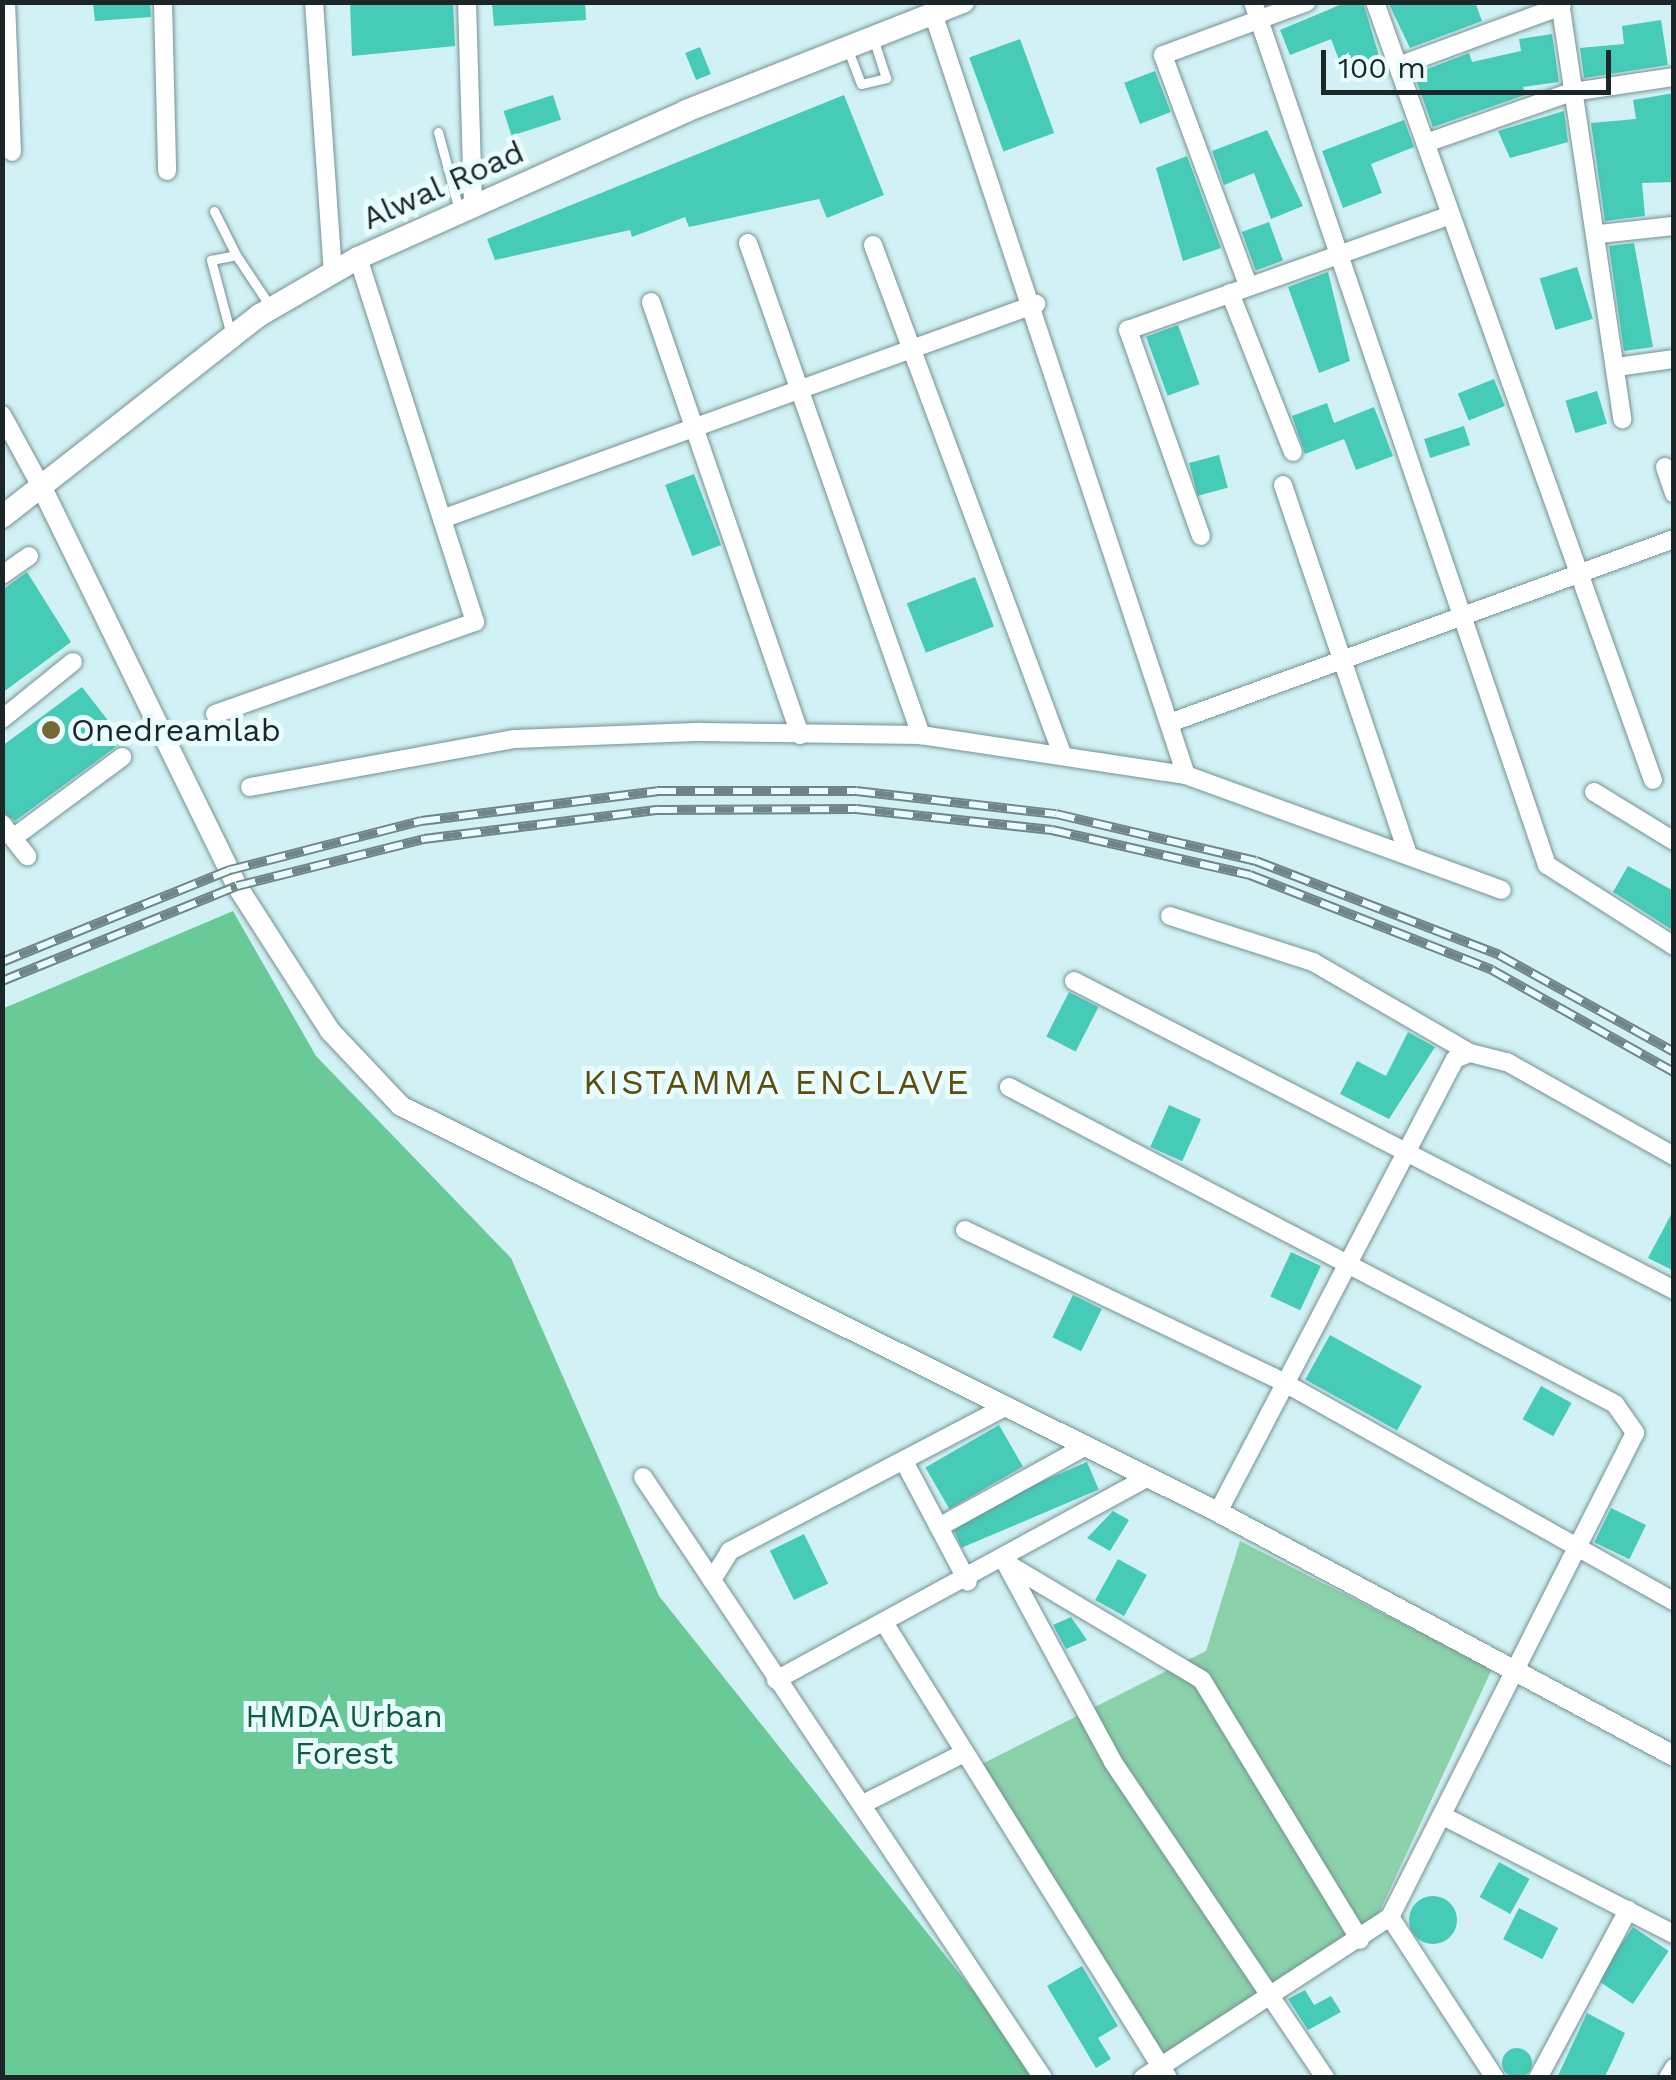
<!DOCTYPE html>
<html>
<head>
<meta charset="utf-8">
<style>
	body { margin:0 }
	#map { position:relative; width:1676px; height:2080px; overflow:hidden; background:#d1f1f4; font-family:"Work Sans",sans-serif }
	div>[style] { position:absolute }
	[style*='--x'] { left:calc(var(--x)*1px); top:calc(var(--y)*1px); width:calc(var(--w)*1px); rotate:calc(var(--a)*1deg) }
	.green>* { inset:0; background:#8bd1aa }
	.forest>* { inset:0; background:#69ca98 }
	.building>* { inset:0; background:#46cbb7; transform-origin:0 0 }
	.round { border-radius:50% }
	.roads { filter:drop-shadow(0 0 2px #749194) drop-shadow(0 0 2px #749194) }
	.service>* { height:9px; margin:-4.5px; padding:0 4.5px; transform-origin:4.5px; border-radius:4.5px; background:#fff }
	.minor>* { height:18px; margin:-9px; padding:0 9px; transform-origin:9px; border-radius:9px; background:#fff }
	.tertiary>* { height:20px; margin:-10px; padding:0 10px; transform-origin:10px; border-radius:10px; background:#fff }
	.secondary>* { height:22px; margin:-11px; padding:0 11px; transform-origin:11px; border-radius:11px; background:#fff }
	.rail>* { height:10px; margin-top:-5px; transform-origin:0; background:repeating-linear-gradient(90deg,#e9fcfe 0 19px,#708587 0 38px); box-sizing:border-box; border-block:2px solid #708587 }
	.dots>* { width:28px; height:28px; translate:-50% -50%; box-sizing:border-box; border:5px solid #e9fcfe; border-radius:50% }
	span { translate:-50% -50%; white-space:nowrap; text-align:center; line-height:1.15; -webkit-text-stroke:10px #e9fcfe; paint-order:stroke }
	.street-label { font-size:32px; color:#1a2627 }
	.poi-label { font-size:32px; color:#1a2627 }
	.left { translate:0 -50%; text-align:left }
	.park-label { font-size:32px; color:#115c3b }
	.neighbourhood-label { font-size:35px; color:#5d4d0f; letter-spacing:2.5px }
	.frame { position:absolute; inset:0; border:5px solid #1a2627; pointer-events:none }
	.scale { position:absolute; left:1321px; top:50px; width:290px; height:45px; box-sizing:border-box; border:5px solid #1a2627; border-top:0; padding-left:12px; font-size:30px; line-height:35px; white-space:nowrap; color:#1a2627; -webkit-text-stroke:8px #e9fcfe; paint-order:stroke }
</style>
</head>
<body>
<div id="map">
	<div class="green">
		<i style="clip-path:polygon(1240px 1541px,1492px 1669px,1372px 1928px,1159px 2059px,976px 1767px,1206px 1651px)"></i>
	</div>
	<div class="forest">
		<i style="clip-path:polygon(233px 911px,316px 1056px,511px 1258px,659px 1596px,1042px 2077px,3px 2077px,2px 1009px)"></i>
	</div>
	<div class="building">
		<i style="clip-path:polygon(93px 2px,150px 2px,151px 17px,95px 21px)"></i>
		<i style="clip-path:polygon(350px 2px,453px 2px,455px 46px,352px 56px)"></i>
		<i style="clip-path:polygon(492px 2px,585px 2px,586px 20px,494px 26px)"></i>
		<i style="clip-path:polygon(1347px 2px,1363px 2px,1379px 56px,1343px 70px,1331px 39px,1290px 55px,1280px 30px)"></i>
		<i style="clip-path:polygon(1388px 2px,1475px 2px,1482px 21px,1410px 48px)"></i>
		<i style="clip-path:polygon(1661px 20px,1668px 65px,1584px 78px,1580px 48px,1624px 44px,1622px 26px)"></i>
		<i style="clip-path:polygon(1552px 34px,1559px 82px,1523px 87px,1525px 95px,1433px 127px,1414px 74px,1469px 53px,1472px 62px,1521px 51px,1519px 39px)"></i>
		<i style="left:1020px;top:39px;width:100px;height:54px;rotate:70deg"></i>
		<i style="left:700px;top:47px;width:29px;height:16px;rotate:68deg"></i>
		<i style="left:1155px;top:71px;width:44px;height:33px;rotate:69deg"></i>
		<i style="clip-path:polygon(1674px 93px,1674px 182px,1642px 183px,1645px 216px,1605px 221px,1591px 123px,1636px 119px,1633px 100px)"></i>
		<i style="left:553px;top:95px;width:26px;height:52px;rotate:72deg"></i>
		<i style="clip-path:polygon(844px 95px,884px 195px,827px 218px,819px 199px,689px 227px,685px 217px,632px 237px,630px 230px,495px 260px,487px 239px)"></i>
		<i style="clip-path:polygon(1564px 111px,1568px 142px,1510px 158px,1498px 131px)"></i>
		<i style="clip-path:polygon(1404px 120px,1414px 147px,1371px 164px,1382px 193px,1343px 208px,1322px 151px)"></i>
		<i style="clip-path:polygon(1267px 130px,1303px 206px,1271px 219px,1254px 173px,1224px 185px,1212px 151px)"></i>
		<i style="clip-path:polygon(1187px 156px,1221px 248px,1183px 261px,1156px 168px)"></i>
		<i style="left:1269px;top:222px;width:41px;height:29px;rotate:70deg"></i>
		<i style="clip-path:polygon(1634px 243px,1653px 347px,1624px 351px,1609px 246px)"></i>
		<i style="left:1577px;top:267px;width:54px;height:39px;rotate:73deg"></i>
		<i style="clip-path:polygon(1328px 272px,1350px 361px,1319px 373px,1288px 287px)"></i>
		<i style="left:1178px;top:325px;width:63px;height:34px;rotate:70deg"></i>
		<i style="left:1494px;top:379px;width:29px;height:39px;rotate:68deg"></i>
		<i style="left:1597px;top:391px;width:34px;height:33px;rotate:73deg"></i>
		<i style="clip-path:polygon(1327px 403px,1334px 423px,1374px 407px,1393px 456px,1356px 470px,1344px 439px,1305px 454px,1292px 416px)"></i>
		<i style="left:1464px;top:426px;width:20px;height:42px;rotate:72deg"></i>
		<i style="left:1219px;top:455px;width:34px;height:31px;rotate:75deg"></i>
		<i style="left:694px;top:474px;width:76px;height:31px;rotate:69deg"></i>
		<i style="clip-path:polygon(27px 572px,71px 642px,2px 693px,2px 590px)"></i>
		<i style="left:975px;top:577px;width:53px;height:73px;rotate:69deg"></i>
		<i style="clip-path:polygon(82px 687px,124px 741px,15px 821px,2px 812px,2px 746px)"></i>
		<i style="clip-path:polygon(1628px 866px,1674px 891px,1674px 931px,1613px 892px)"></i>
		<i style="left:1069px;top:992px;width:33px;height:50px;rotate:27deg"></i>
		<i style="clip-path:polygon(1408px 1032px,1435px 1047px,1389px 1119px,1340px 1094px,1357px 1061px,1386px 1076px)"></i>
		<i style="left:1169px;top:1105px;width:35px;height:46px;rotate:24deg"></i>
		<i style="clip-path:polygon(1674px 1209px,1674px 1271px,1648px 1258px)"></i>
		<i style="left:1291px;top:1252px;width:33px;height:49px;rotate:25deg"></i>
		<i style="left:1073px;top:1295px;width:32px;height:47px;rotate:26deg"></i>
		<i style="left:1330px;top:1335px;width:105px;height:51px;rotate:29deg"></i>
		<i style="left:1541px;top:1386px;width:35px;height:38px;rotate:29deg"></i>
		<i style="left:999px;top:1425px;width:48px;height:85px;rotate:60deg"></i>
		<i style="left:1087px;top:1462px;width:30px;height:149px;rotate:67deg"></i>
		<i style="left:1611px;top:1508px;width:39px;height:38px;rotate:26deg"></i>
		<i style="clip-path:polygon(1113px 1511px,1129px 1520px,1110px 1551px,1087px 1538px)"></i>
		<i style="left:804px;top:1534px;width:55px;height:38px;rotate:64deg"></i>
		<i style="left:1118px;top:1559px;width:33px;height:47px;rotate:29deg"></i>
		<i style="clip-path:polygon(1071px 1617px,1087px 1640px,1066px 1649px,1053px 1625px)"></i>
		<i style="left:1499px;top:1862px;width:35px;height:40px;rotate:29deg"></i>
		<i class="round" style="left:1409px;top:1896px;width:48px;height:48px"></i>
		<i style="left:1519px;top:1908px;width:44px;height:35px;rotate:27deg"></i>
		<i style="left:1633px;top:1927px;width:43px;height:64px;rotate:34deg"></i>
		<i style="clip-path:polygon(1082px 1966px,1118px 2026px,1098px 2038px,1111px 2059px,1096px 2068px,1047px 1986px)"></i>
		<i style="clip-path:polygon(1305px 1990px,1314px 2005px,1331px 1996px,1341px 2012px,1308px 2030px,1288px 1999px)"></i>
		<i style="clip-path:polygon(1587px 2013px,1625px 2033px,1612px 2062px,1604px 2078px,1557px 2078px)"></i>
		<i class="round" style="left:1502px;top:2048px;width:30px;height:30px"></i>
	</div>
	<div class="roads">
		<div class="service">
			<i style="--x:848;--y:50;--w:36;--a:69"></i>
			<i style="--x:861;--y:84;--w:26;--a:-13"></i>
			<i style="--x:886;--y:78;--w:40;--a:-108"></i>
			<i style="--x:438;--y:132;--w:81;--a:74.9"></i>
			<i style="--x:214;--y:211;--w:49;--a:63.4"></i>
			<i style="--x:231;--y:335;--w:78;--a:-104.9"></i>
			<i style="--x:211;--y:260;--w:25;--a:-11"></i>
			<i style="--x:236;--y:255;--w:61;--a:56.3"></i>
		</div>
		<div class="minor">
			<i style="--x:6;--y:2;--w:150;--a:87.7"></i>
			<i style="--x:163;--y:2;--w:169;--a:88.6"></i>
			<i style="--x:314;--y:2;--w:271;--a:86"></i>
			<i style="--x:467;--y:2;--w:202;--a:88.3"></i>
			<i style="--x:1253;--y:2;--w:912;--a:71.19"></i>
			<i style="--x:1547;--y:865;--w:151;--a:32.5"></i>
			<i style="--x:1375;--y:2;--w:826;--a:70.34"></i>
			<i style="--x:1560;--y:2;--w:422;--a:81.5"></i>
			<i style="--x:1401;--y:65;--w:171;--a:-20.2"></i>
			<i style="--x:1426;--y:143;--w:155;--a:-19.3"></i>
			<i style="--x:1572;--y:92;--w:103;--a:-8.4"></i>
			<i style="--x:1599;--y:234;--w:75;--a:-6.1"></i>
			<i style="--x:748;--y:243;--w:522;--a:70.63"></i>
			<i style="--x:873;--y:245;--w:540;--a:69.62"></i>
			<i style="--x:1248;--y:285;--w:245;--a:-110.3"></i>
			<i style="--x:1163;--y:55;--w:153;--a:-20.2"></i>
			<i style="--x:1230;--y:293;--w:171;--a:68.4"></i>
			<i style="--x:651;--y:302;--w:458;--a:71"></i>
			<i style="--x:1617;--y:367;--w:58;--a:-8"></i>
			<i style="--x:2;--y:415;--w:83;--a:61.3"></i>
			<i style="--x:1665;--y:467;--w:28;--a:71"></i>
			<i style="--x:1283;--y:485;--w:387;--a:71.3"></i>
			<i style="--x:442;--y:519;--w:632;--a:-19.9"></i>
			<i style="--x:1201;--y:536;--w:219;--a:-109.5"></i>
			<i style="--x:1128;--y:330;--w:341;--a:-19.6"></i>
			<i style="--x:2;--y:575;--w:33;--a:-35"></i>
			<i style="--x:215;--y:714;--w:276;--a:-19.5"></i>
			<i style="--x:475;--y:622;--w:382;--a:-107.8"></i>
			<i style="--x:2;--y:719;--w:91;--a:-38.8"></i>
			<i style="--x:1175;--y:721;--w:531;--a:-20.04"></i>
			<i style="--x:1186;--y:775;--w:336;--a:20"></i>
			<i style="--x:250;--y:787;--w:269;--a:-10.3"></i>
			<i style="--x:515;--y:739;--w:186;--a:-2.2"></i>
			<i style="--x:701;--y:732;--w:220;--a:0.8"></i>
			<i style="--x:921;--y:735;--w:268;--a:8.6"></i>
			<i style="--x:1186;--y:775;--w:803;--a:-108.37"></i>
			<i style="--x:1594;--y:792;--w:94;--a:31.5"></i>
			<i style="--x:2;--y:824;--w:41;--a:52"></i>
			<i style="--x:13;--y:838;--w:136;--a:-36.6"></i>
			<i style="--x:1170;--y:916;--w:150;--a:17.8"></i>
			<i style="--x:1313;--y:962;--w:181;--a:30.1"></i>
			<i style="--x:1074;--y:981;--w:675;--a:27.25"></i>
			<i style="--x:1009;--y:1087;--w:684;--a:27.61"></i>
			<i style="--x:1615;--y:1404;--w:35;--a:55"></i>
			<i style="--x:1635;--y:1433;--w:542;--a:116.85"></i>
			<i style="--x:1390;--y:1917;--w:295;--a:146.9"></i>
			<i style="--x:965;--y:1230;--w:352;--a:25.5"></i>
			<i style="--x:1283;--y:1382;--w:448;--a:29.3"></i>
			<i style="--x:1007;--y:1406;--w:313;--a:152.4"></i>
			<i style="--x:730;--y:1551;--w:34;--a:122"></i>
			<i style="--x:712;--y:1580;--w:598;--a:56.39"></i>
			<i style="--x:906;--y:1465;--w:132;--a:62.1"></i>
			<i style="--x:643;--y:1477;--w:124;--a:56.2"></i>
			<i style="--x:1218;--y:1512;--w:511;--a:-62.38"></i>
			<i style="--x:1455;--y:1059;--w:16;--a:-22"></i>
			<i style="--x:1470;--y:1053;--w:38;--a:14"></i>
			<i style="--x:1507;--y:1062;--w:192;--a:29.4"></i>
			<i style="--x:939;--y:1527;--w:166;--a:-28.9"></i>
			<i style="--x:1005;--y:1562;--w:227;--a:61.6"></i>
			<i style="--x:1113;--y:1762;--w:381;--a:56.1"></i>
			<i style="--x:1006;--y:1563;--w:228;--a:30.8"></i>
			<i style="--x:1202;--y:1680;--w:304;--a:58.7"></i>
			<i style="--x:885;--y:1624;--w:535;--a:58.06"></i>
			<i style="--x:776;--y:1680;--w:420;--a:-28.6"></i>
			<i style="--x:865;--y:1803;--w:109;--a:-26.8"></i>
			<i style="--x:1443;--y:1816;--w:259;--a:27.1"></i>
			<i style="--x:1390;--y:1917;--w:192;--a:56.9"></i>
			<i style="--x:1538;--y:2078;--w:191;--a:-61.8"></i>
			<i style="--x:1668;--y:2078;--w:12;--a:-59"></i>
		</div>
		<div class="tertiary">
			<i style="--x:42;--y:488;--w:443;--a:63.9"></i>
			<i style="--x:237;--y:886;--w:172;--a:57.3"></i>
			<i style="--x:330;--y:1031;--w:103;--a:46.6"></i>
			<i style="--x:401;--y:1106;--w:912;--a:26.42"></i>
			<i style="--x:1218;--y:1512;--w:517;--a:28.15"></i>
		</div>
		<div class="secondary">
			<i style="--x:2;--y:517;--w:328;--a:-38.1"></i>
			<i style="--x:260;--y:315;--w:113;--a:-30.2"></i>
			<i style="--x:358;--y:258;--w:359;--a:-24.1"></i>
			<i style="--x:686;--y:111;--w:298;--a:-21.5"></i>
		</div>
	</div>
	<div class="rail">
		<i style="--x:2;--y:962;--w:246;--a:-22"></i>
		<i style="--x:230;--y:870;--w:197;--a:-14.4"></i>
		<i style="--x:421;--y:821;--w:238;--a:-7.2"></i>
		<i style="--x:657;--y:791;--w:199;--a:0"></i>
		<i style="--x:856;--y:791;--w:201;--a:6.6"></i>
		<i style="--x:1056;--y:814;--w:205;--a:13.2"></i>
		<i style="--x:1256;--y:861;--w:261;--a:21.1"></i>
		<i style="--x:1499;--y:955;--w:200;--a:29"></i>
		<i style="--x:2;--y:981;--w:253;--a:-22"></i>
		<i style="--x:237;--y:886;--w:193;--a:-14.1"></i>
		<i style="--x:424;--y:839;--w:236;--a:-7.1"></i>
		<i style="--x:658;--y:810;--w:198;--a:-0.3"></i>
		<i style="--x:856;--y:809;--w:197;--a:6.1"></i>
		<i style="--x:1052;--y:830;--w:203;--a:12.8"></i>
		<i style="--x:1250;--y:875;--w:260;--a:21.4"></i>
		<i style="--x:1492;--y:970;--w:209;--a:29.3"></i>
	</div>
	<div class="dots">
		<i style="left:51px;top:730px;background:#766835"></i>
	</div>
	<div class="street-label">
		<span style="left:443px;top:185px;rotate:-24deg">Alwal Road</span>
	</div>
	<div class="poi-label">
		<span class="left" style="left:71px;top:730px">Onedreamlab</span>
	</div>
	<div class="park-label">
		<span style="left:344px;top:1735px">HMDA Urban<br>Forest</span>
	</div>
	<div class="neighbourhood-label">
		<span style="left:777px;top:1082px">KISTAMMA ENCLAVE</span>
	</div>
	<div class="frame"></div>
	<div class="scale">100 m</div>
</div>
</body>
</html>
